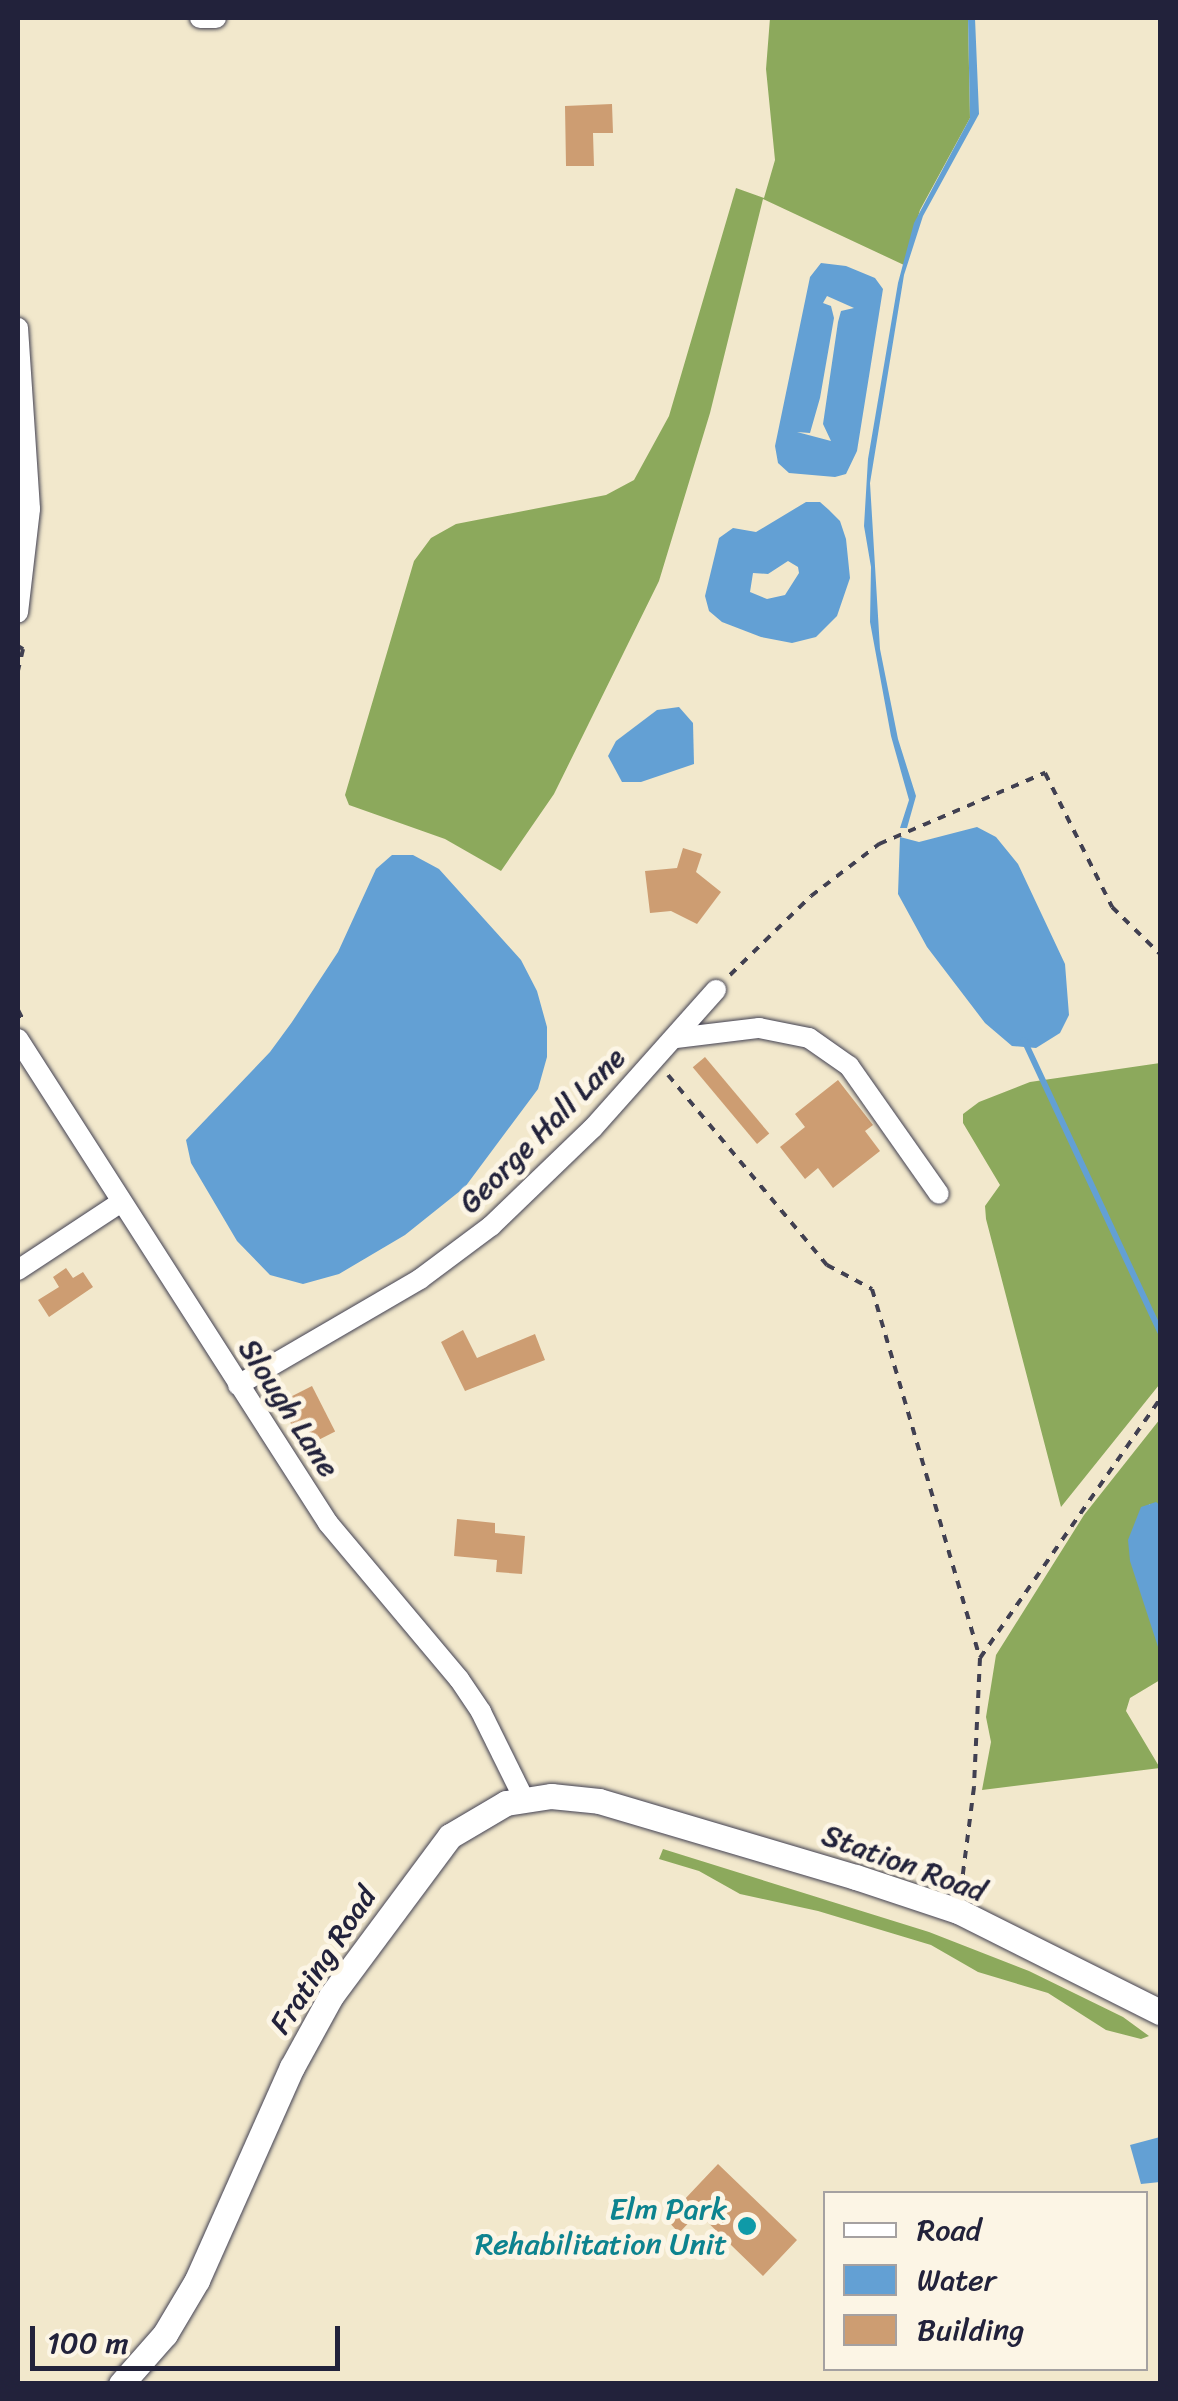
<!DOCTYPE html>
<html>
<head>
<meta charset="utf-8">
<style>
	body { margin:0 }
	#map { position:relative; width:1178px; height:2401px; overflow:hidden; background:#f2e8cc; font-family:Sriracha,sans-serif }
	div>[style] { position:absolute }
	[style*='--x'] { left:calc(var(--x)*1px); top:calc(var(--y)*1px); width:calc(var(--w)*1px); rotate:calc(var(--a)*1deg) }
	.forest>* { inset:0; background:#8ca95c }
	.water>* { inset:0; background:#63a0d4 }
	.stream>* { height:6px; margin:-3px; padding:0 3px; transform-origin:3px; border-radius:3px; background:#63a0d4 }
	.building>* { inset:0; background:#cd9d72; transform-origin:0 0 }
	.path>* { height:4px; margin-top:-2px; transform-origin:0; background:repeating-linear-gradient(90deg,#414051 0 8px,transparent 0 16px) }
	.roads { filter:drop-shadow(0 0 2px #414051) drop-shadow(0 0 2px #414051) }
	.minor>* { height:20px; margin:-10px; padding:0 10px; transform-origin:10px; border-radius:10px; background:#fff }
	.major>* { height:25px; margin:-12.5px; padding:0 12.5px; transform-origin:12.5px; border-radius:12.5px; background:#fff }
	.dots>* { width:28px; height:28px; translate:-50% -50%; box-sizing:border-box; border:5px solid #fcf5e5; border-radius:50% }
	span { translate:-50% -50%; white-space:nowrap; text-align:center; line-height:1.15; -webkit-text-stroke:10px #fcf5e5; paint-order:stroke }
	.street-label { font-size:30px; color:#22223b }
	.culture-label { font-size:30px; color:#0d838f }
	.right { translate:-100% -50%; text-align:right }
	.frame { position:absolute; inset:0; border:20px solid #22223b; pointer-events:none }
	.legend { position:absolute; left:823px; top:2191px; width:325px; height:180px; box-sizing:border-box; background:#fcf5e5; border:2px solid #a5a1a1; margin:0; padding:12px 18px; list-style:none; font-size:30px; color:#22223b }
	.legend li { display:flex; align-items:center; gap:20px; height:50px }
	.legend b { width:50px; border:2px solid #a5a1a1 }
	.scale { position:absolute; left:30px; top:2326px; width:310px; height:45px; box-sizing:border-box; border:5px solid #22223b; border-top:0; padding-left:12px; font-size:30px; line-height:35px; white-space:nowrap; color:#22223b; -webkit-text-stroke:8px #fcf5e5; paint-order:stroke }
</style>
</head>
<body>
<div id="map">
	<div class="forest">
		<i style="clip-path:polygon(770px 18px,968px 18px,970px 118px,920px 210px,904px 265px,763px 199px,710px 413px,659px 581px,554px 794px,501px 871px,445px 839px,349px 805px,345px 795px,414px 561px,431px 538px,456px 524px,606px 495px,634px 480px,669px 416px,736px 188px,764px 198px,775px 160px,766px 69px)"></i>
		<i style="clip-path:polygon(1160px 1063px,1159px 1385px,1061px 1507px,986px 1219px,985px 1206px,1000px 1185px,963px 1123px,963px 1114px,979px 1102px,1030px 1082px)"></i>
		<i style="clip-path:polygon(1160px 1419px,1160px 1505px,1149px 1504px,1148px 1609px,1159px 1644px,1160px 1680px,1130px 1698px,1126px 1711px,1160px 1768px,982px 1790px,991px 1742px,986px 1717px,996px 1655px,1084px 1515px)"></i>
		<i style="clip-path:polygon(663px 1849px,929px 1932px,1029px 1971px,1123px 2017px,1149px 2036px,1141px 2039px,1106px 2030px,1048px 1993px,978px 1972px,931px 1945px,818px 1911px,740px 1894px,699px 1871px,659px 1859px)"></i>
	</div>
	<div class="water">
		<i style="clip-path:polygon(968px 18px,975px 18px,979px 114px,923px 216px,904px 275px,870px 483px,880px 649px,898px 739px,916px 796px,907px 828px,900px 828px,909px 800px,891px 736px,870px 622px,871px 567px,864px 526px,868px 459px,898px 283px,914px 223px,970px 118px)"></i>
		<i style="clip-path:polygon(evenodd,821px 263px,846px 266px,875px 278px,883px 289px,857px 451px,846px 474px,835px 477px,789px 473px,778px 463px,775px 446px,810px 277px,821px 263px,827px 296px,854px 308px,841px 311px,838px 322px,823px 424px,831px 441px,797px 432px,810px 433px,820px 398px,834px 318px,831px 306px,823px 303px,827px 296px)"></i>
		<i style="clip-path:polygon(evenodd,806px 502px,820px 502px,829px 510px,840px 521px,846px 539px,850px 578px,837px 616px,816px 637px,792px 643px,761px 637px,722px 622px,709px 611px,705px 596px,719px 538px,733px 528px,756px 532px,806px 502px,788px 561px,798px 567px,799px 573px,785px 595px,767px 599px,750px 592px,753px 573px,768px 574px,788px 561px)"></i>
		<i style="clip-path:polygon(679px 707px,693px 723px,694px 764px,641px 782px,622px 782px,608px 756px,616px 741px,657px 710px)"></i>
		<i style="clip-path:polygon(977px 827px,996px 837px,1018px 864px,1065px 964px,1069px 1015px,1060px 1033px,1036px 1048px,1012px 1046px,985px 1023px,927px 947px,898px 894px,900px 837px,919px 842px)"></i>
		<i style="clip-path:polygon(392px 855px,413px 855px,439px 869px,521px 960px,537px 991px,547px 1027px,547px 1057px,538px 1089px,465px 1187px,405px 1235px,339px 1274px,303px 1284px,270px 1275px,237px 1241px,191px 1163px,186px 1140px,270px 1052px,292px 1022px,338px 952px,376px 869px)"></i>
		<i style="clip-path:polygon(1156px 1502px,1160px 1505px,1160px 1653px,1130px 1561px,1128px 1540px,1141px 1507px)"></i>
		<i style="clip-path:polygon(1160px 2137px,1160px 2182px,1141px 2184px,1130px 2145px)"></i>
	</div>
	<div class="stream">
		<i style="--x:1024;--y:1040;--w:322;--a:65"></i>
	</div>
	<div class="building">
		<i style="clip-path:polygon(612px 104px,613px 133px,593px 133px,594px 166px,566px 166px,565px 106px)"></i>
		<i style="clip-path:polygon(683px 848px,702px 854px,696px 872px,721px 892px,697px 924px,671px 911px,650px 913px,645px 871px,677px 868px)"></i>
		<i style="left:705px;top:1057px;width:100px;height:16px;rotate:50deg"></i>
		<i style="clip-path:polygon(838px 1080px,873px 1125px,865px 1131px,880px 1151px,833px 1188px,818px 1168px,805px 1179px,780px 1147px,805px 1127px,795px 1114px)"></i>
		<i style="clip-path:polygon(66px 1268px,73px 1278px,83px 1272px,93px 1287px,49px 1317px,38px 1300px,59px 1287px,53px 1277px)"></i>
		<i style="clip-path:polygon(463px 1330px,477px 1358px,535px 1334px,545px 1360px,465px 1391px,441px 1342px)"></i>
		<i style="left:312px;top:1386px;width:51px;height:36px;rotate:63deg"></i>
		<i style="clip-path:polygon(457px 1519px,495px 1523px,495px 1533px,525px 1536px,522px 1574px,496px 1572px,497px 1560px,454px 1556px)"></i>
		<i style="clip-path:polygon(718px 2164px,797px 2240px,763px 2276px,698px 2213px,679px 2233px,666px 2219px)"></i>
	</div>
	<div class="path">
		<i style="--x:18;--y:646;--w:6;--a:31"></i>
		<i style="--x:23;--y:649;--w:23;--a:103"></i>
		<i style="--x:730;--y:975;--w:113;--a:-44.3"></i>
		<i style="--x:811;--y:896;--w:86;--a:-37.4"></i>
		<i style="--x:879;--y:844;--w:181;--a:-23.2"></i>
		<i style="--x:1045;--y:773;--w:150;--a:63.4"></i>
		<i style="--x:1112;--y:907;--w:67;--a:44.4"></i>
		<i style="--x:18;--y:1010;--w:11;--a:63"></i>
		<i style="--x:668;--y:1075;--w:248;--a:50.1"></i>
		<i style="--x:827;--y:1265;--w:51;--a:28.1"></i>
		<i style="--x:872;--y:1289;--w:384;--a:73.7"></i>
		<i style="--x:980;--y:1658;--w:129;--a:92.7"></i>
		<i style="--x:974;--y:1787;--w:103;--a:97.3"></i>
		<i style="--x:980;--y:1658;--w:315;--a:-55.2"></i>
	</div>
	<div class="roads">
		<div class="minor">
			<i style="--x:200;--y:18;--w:16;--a:0"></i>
			<i style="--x:18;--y:328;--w:181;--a:86.2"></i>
			<i style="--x:30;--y:509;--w:104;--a:96.6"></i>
			<i style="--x:676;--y:1038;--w:84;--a:-6.9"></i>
			<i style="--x:759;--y:1028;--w:51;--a:11.3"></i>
			<i style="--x:809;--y:1038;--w:49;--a:35"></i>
			<i style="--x:849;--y:1066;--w:156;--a:54.9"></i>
			<i style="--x:18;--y:1039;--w:575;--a:57.36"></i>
			<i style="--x:328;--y:1523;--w:204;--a:50"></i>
			<i style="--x:459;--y:1679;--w:40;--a:56"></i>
			<i style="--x:481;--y:1712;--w:97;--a:63.7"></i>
			<i style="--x:18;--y:1270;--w:123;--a:-33.4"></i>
			<i style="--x:238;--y:1385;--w:211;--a:-30.2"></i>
			<i style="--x:420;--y:1279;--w:89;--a:-36.7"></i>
			<i style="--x:491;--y:1226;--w:141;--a:-43.9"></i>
			<i style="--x:593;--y:1128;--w:185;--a:-48.3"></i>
		</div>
		<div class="major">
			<i style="--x:121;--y:2384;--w:67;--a:-48.7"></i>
			<i style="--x:165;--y:2334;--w:63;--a:-59.3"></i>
			<i style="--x:197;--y:2280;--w:233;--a:-66"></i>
			<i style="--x:292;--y:2067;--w:81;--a:-61.2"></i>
			<i style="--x:331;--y:1996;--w:199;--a:-53.4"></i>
			<i style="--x:450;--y:1836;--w:65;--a:-30.5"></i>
			<i style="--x:506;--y:1803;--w:46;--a:-8.8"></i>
			<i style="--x:551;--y:1796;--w:48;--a:5.9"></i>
			<i style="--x:599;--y:1801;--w:268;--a:16.5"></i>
			<i style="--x:856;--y:1877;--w:108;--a:18.4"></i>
			<i style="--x:958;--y:1911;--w:226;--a:26.6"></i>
		</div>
	</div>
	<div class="dots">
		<i style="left:747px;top:2226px;background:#0f9aa8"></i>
	</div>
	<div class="street-label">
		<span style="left:542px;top:1130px;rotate:-45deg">George Hall Lane</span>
		<span style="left:289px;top:1408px;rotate:57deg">Slough Lane</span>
		<span style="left:904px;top:1863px;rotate:20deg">Station Road</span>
		<span style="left:323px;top:1960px;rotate:-57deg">Frating Road</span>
	</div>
	<div class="culture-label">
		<span class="right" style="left:727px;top:2226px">Elm Park<br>Rehabilitation Unit</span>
	</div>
	<div class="frame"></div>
	<ul class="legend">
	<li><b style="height:12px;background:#fff"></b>Road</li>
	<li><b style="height:28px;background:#63a0d4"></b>Water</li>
	<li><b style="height:28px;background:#cd9d72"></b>Building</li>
	</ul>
	<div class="scale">100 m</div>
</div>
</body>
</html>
